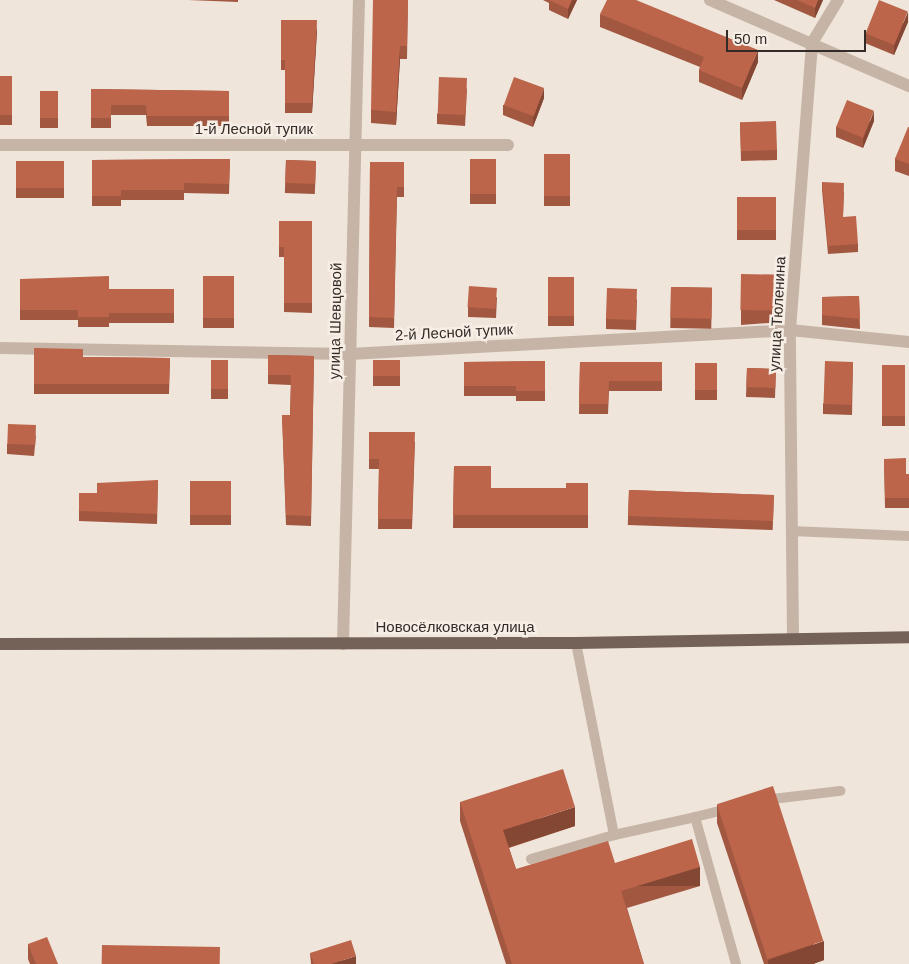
<!DOCTYPE html>
<html>
<head>
<meta charset="utf-8">
<style>
	body { margin:0 }
	#map { position:relative; width:909px; height:964px; overflow:hidden; background:#efe5da; font-family:Helvetica,sans-serif }
	div>[style] { position:absolute }
	[style*='--x'] { left:calc(var(--x)*1px); top:calc(var(--y)*1px); width:calc(var(--w)*1px); rotate:calc(var(--a)*1deg) }
	.lane>* { height:10px; margin:-5px; padding:0 5px; transform-origin:5px; border-radius:5px; background:#c6b5a7 }
	.street>* { height:12px; margin:-6px; padding:0 6px; transform-origin:6px; border-radius:6px; background:#c6b5a7 }
	.primary>* { height:12px; margin:-6px; padding:0 6px; transform-origin:6px; border-radius:6px; background:#746259 }
	.wall>* { inset:0; background:#a25740; transform-origin:0 0 }
	.shaded-wall>* { inset:0; background:#844734; transform-origin:0 0 }
	.building>* { inset:0; background:#bc654b; transform-origin:0 0 }
	span { translate:-50% -50%; white-space:nowrap; text-align:center; line-height:1.15; -webkit-text-stroke:5px #f7efe6; paint-order:stroke }
	.street-label { font-size:15px; color:#332b27 }
	.scale { position:absolute; left:726px; top:30px; width:140px; height:22px; box-sizing:border-box; border:2px solid #332b27; border-top:0; padding-left:6px; font-size:15px; line-height:18px; white-space:nowrap; color:#332b27; -webkit-text-stroke:4px #f7efe6; paint-order:stroke }
</style>
</head>
<body>
<div id="map">
	<div class="lane">
		<i style="--x:791;--y:531;--w:118;--a:2.4"></i>
		<i style="--x:576;--y:643;--w:196;--a:78.8"></i>
		<i style="--x:614;--y:835;--w:83;--a:-12.5"></i>
		<i style="--x:695;--y:817;--w:153;--a:74.4"></i>
		<i style="--x:764;--y:800;--w:77;--a:-6.8"></i>
		<i style="--x:695;--y:817;--w:34;--a:-14"></i>
		<i style="--x:531;--y:859;--w:86;--a:-16.1"></i>
	</div>
	<div class="street">
		<i style="--x:710;--y:0;--w:217;--a:23.4"></i>
		<i style="--x:0;--y:145;--w:508;--a:0"></i>
		<i style="--x:0;--y:348;--w:350;--a:1"></i>
		<i style="--x:350;--y:354;--w:441;--a:-3.1"></i>
		<i style="--x:790;--y:330;--w:120;--a:5.8"></i>
		<i style="--x:793;--y:637;--w:307;--a:-90.6"></i>
		<i style="--x:790;--y:330;--w:288;--a:-85.6"></i>
		<i style="--x:812;--y:43;--w:50;--a:-58.8"></i>
		<i style="--x:343;--y:644;--w:644;--a:-88.58"></i>
	</div>
	<div class="primary">
		<i style="--x:0;--y:644;--w:576;--a:-0.1"></i>
		<i style="--x:576;--y:643;--w:333;--a:-1"></i>
	</div>
	<div class="wall">
		<i style="clip-path:polygon(188px 0,238px 0,238px 2px)"></i>
		<i style="clip-path:polygon(408px 0,407px 59px,400px 59px,396px 125px,371px 123px,371px 110px)"></i>
		<i style="clip-path:polygon(543px 0,577px 0,568px 19px,549px 10px,549px 3px)"></i>
		<i style="clip-path:polygon(774px 0,823px 0,815px 18px)"></i>
		<i style="clip-path:polygon(600px 14px,758px 62px,742px 100px,699px 82px,699px 70px,700px 67px,600px 27px)"></i>
		<i style="clip-path:polygon(281px 20px,317px 30px,312px 113px,285px 113px,285px 70px,281px 70px)"></i>
		<i style="clip-path:polygon(908px 22px,894px 55px,865px 43px,865px 33px)"></i>
		<i style="left:0;top:76px;width:12px;height:49px"></i>
		<i style="clip-path:polygon(467px 88px,465px 126px,437px 124px,437px 114px)"></i>
		<i style="clip-path:polygon(91px 89px,229px 91px,229px 126px,147px 126px,146px 115px,111px 115px,111px 128px,91px 128px)"></i>
		<i style="left:40px;top:91px;width:18px;height:37px"></i>
		<i style="clip-path:polygon(544px 98px,533px 127px,503px 115px,503px 105px)"></i>
		<i style="clip-path:polygon(874px 121px,863px 148px,836px 137px,836px 127px)"></i>
		<i style="clip-path:polygon(740px 122px,777px 150px,777px 160px,741px 161px)"></i>
		<i style="clip-path:polygon(909px 127px,909px 176px,895px 171px,895px 159px)"></i>
		<i style="left:544px;top:154px;width:26px;height:52px"></i>
		<i style="clip-path:polygon(230px 159px,229px 194px,184px 193px,184px 200px,121px 200px,121px 206px,92px 206px,92px 160px)"></i>
		<i style="left:470px;top:159px;width:26px;height:45px"></i>
		<i style="left:286px;top:160px;width:30px;height:33px;rotate:2deg"></i>
		<i style="left:16px;top:161px;width:48px;height:37px"></i>
		<i style="clip-path:polygon(370px 162px,404px 162px,404px 197px,397px 197px,394px 328px,369px 327px)"></i>
		<i style="clip-path:polygon(822px 182px,844px 192px,843px 217px,858px 244px,858px 252px,828px 254px,822px 190px)"></i>
		<i style="left:776px;top:197px;width:43px;height:39px;rotate:90deg"></i>
		<i style="clip-path:polygon(279px 221px,312px 221px,312px 313px,284px 312px,284px 257px,279px 257px)"></i>
		<i style="clip-path:polygon(741px 274px,784px 290px,782px 322px,741px 325px)"></i>
		<i style="left:203px;top:276px;width:31px;height:52px"></i>
		<i style="left:548px;top:277px;width:26px;height:49px"></i>
		<i style="clip-path:polygon(20px 279px,109px 289px,174px 289px,174px 323px,109px 323px,109px 327px,78px 327px,78px 320px,20px 320px)"></i>
		<i style="left:671px;top:287px;width:41px;height:41px;rotate:1deg"></i>
		<i style="clip-path:polygon(859px 296px,860px 329px,822px 325px,822px 297px)"></i>
		<i style="clip-path:polygon(497px 297px,496px 318px,468px 317px,468px 307px)"></i>
		<i style="clip-path:polygon(637px 299px,636px 330px,606px 329px,606px 319px)"></i>
		<i style="clip-path:polygon(34px 348px,83px 357px,170px 358px,169px 394px,34px 394px)"></i>
		<i style="clip-path:polygon(268px 355px,314px 356px,311px 526px,286px 525px,282px 415px,290px 415px,291px 385px,268px 384px)"></i>
		<i style="left:211px;top:360px;width:17px;height:39px"></i>
		<i style="left:373px;top:360px;width:27px;height:26px"></i>
		<i style="clip-path:polygon(545px 361px,545px 401px,516px 401px,516px 396px,464px 396px,464px 362px)"></i>
		<i style="clip-path:polygon(580px 362px,662px 362px,662px 391px,609px 391px,608px 414px,579px 414px)"></i>
		<i style="clip-path:polygon(853px 362px,852px 415px,823px 414px,823px 404px)"></i>
		<i style="left:695px;top:363px;width:22px;height:37px"></i>
		<i style="left:882px;top:365px;width:23px;height:61px"></i>
		<i style="left:747px;top:368px;width:29px;height:29px;rotate:2deg"></i>
		<i style="clip-path:polygon(369px 432px,415px 442px,412px 529px,378px 529px,379px 469px,369px 469px)"></i>
		<i style="clip-path:polygon(36px 435px,34px 456px,7px 454px,7px 444px)"></i>
		<i style="clip-path:polygon(884px 459px,906px 474px,909px 474px,909px 508px,885px 508px)"></i>
		<i style="clip-path:polygon(454px 466px,491px 488px,566px 488px,588px 483px,588px 528px,453px 528px)"></i>
		<i style="clip-path:polygon(158px 480px,157px 524px,79px 521px,79px 493px,97px 493px)"></i>
		<i style="left:190px;top:481px;width:41px;height:44px"></i>
		<i style="left:629px;top:490px;width:145px;height:35px;rotate:2deg"></i>
		<i style="clip-path:polygon(460px 802px,575px 826px,509px 848px,516px 869px,615px 863px,700px 886px,627px 908px,644px 964px,506px 964px,460px 821px)"></i>
		<i style="clip-path:polygon(717px 804px,824px 960px,813px 964px,764px 964px,717px 823px)"></i>
		<i style="clip-path:polygon(28px 944px,58px 964px,30px 964px,28px 959px)"></i>
		<i style="clip-path:polygon(310px 953px,356px 964px,311px 964px)"></i>
	</div>
	<div class="shaded-wall">
		<i style="clip-path:polygon(572px 0,577px 0,568px 19px,568px 9px)"></i>
		<i style="clip-path:polygon(818px 0,823px 0,815px 18px,815px 8px)"></i>
		<i style="clip-path:polygon(908px 12px,908px 22px,894px 55px,894px 45px)"></i>
		<i style="clip-path:polygon(317px 20px,317px 30px,312px 113px,312px 103px)"></i>
		<i style="clip-path:polygon(400px 46px,400px 59px,396px 125px,396px 112px)"></i>
		<i style="clip-path:polygon(758px 50px,758px 62px,742px 100px,742px 88px)"></i>
		<i style="clip-path:polygon(544px 88px,544px 98px,533px 127px,533px 117px)"></i>
		<i style="clip-path:polygon(874px 111px,874px 121px,863px 148px,863px 139px)"></i>
		<i style="clip-path:polygon(784px 275px,784px 290px,782px 322px,782px 308px)"></i>
		<i style="clip-path:polygon(575px 807px,575px 826px,503px 849px,503px 830px)"></i>
		<i style="left:700px;top:867px;width:19px;height:83px;rotate:90deg"></i>
		<i style="clip-path:polygon(824px 941px,824px 960px,813px 964px,768px 964px,768px 960px)"></i>
		<i style="clip-path:polygon(356px 956px,356px 964px,331px 964px)"></i>
	</div>
	<div class="building">
		<i style="clip-path:polygon(373px 0,408px 0,407px 46px,400px 46px,396px 112px,371px 110px)"></i>
		<i style="clip-path:polygon(549px 0,572px 0,568px 9px)"></i>
		<i style="clip-path:polygon(607px 0,636px 0,758px 50px,742px 88px,699px 70px,704px 57px,600px 14px)"></i>
		<i style="clip-path:polygon(797px 0,818px 0,815px 8px)"></i>
		<i style="left:879px;top:0;width:31px;height:36px;rotate:22deg"></i>
		<i style="clip-path:polygon(281px 20px,317px 20px,312px 103px,285px 103px,285px 60px,281px 60px)"></i>
		<i style="left:0;top:76px;width:12px;height:39px"></i>
		<i style="left:439px;top:77px;width:28px;height:37px;rotate:2deg"></i>
		<i style="left:514px;top:77px;width:32px;height:30px;rotate:20deg"></i>
		<i style="clip-path:polygon(91px 89px,229px 91px,229px 116px,147px 116px,146px 105px,111px 105px,111px 118px,91px 118px)"></i>
		<i style="left:40px;top:91px;width:18px;height:27px"></i>
		<i style="left:847px;top:100px;width:29px;height:29px;rotate:22deg"></i>
		<i style="left:776px;top:121px;width:29px;height:36px;rotate:88deg"></i>
		<i style="clip-path:polygon(908px 127px,909px 127px,909px 164px,895px 159px)"></i>
		<i style="left:544px;top:154px;width:26px;height:42px"></i>
		<i style="clip-path:polygon(230px 159px,229px 184px,184px 183px,184px 190px,121px 190px,121px 196px,92px 196px,92px 160px)"></i>
		<i style="left:470px;top:159px;width:26px;height:35px"></i>
		<i style="left:286px;top:160px;width:30px;height:23px;rotate:2deg"></i>
		<i style="left:16px;top:161px;width:48px;height:27px"></i>
		<i style="clip-path:polygon(370px 162px,404px 162px,404px 187px,397px 187px,394px 318px,369px 317px)"></i>
		<i style="clip-path:polygon(822px 182px,844px 183px,843px 217px,856px 216px,858px 244px,828px 246px)"></i>
		<i style="left:776px;top:197px;width:33px;height:39px;rotate:90deg"></i>
		<i style="clip-path:polygon(279px 221px,312px 221px,312px 303px,284px 303px,284px 247px,279px 247px)"></i>
		<i style="left:741px;top:274px;width:43px;height:36px;rotate:1deg"></i>
		<i style="clip-path:polygon(109px 276px,109px 289px,174px 289px,174px 313px,109px 313px,109px 317px,78px 317px,78px 310px,20px 310px,20px 279px)"></i>
		<i style="left:203px;top:276px;width:31px;height:42px"></i>
		<i style="left:548px;top:277px;width:26px;height:39px"></i>
		<i style="left:469px;top:286px;width:28px;height:21px;rotate:4deg"></i>
		<i style="left:671px;top:287px;width:41px;height:31px;rotate:1deg"></i>
		<i style="left:607px;top:288px;width:30px;height:31px;rotate:2deg"></i>
		<i style="clip-path:polygon(859px 296px,860px 319px,822px 315px,822px 297px)"></i>
		<i style="clip-path:polygon(34px 348px,83px 349px,83px 357px,170px 358px,169px 384px,34px 384px)"></i>
		<i style="clip-path:polygon(268px 355px,314px 356px,311px 516px,286px 515px,282px 415px,290px 415px,291px 375px,268px 375px)"></i>
		<i style="left:211px;top:360px;width:17px;height:29px"></i>
		<i style="left:373px;top:360px;width:27px;height:16px"></i>
		<i style="clip-path:polygon(545px 361px,545px 391px,516px 391px,516px 386px,464px 386px,464px 362px)"></i>
		<i style="left:825px;top:361px;width:28px;height:43px;rotate:2deg"></i>
		<i style="clip-path:polygon(580px 362px,662px 362px,662px 381px,609px 381px,608px 404px,579px 404px)"></i>
		<i style="left:695px;top:363px;width:22px;height:27px"></i>
		<i style="left:882px;top:365px;width:23px;height:51px"></i>
		<i style="left:747px;top:368px;width:29px;height:19px;rotate:2deg"></i>
		<i style="left:8px;top:424px;width:28px;height:20px;rotate:2deg"></i>
		<i style="clip-path:polygon(369px 432px,415px 432px,412px 519px,378px 519px,379px 459px,369px 459px)"></i>
		<i style="clip-path:polygon(906px 458px,906px 474px,909px 474px,909px 498px,885px 498px,884px 459px)"></i>
		<i style="clip-path:polygon(454px 466px,491px 466px,491px 488px,566px 488px,566px 483px,588px 483px,588px 515px,453px 515px)"></i>
		<i style="clip-path:polygon(158px 480px,157px 514px,79px 511px,79px 493px,97px 493px,97px 483px)"></i>
		<i style="left:190px;top:481px;width:41px;height:34px"></i>
		<i style="left:629px;top:490px;width:145px;height:26px;rotate:2deg"></i>
		<i style="clip-path:polygon(563px 769px,575px 807px,503px 830px,516px 869px,608px 841px,615px 863px,692px 839px,700px 867px,621px 891px,644px 964px,512px 964px,460px 802px)"></i>
		<i style="left:773px;top:786px;width:163px;height:59px;rotate:72deg"></i>
		<i style="clip-path:polygon(47px 937px,58px 964px,36px 964px,28px 944px)"></i>
		<i style="clip-path:polygon(351px 940px,356px 956px,331px 964px,314px 964px,310px 953px)"></i>
		<i style="left:102px;top:945px;width:118px;height:19px;rotate:1deg"></i>
	</div>
	<div class="street-label">
		<span style="left:254px;top:129px">1-й Лесной тупик</span>
		<span style="left:777px;top:314px;rotate:-87deg">улица Тюленина</span>
		<span style="left:335px;top:321px;rotate:-89deg">улица Шевцовой</span>
		<span style="left:454px;top:332px;rotate:-3deg">2-й Лесной тупик</span>
		<span style="left:455px;top:627px">Новосёлковская улица</span>
	</div>
	<div class="scale">50 m</div>
</div>
</body>
</html>
